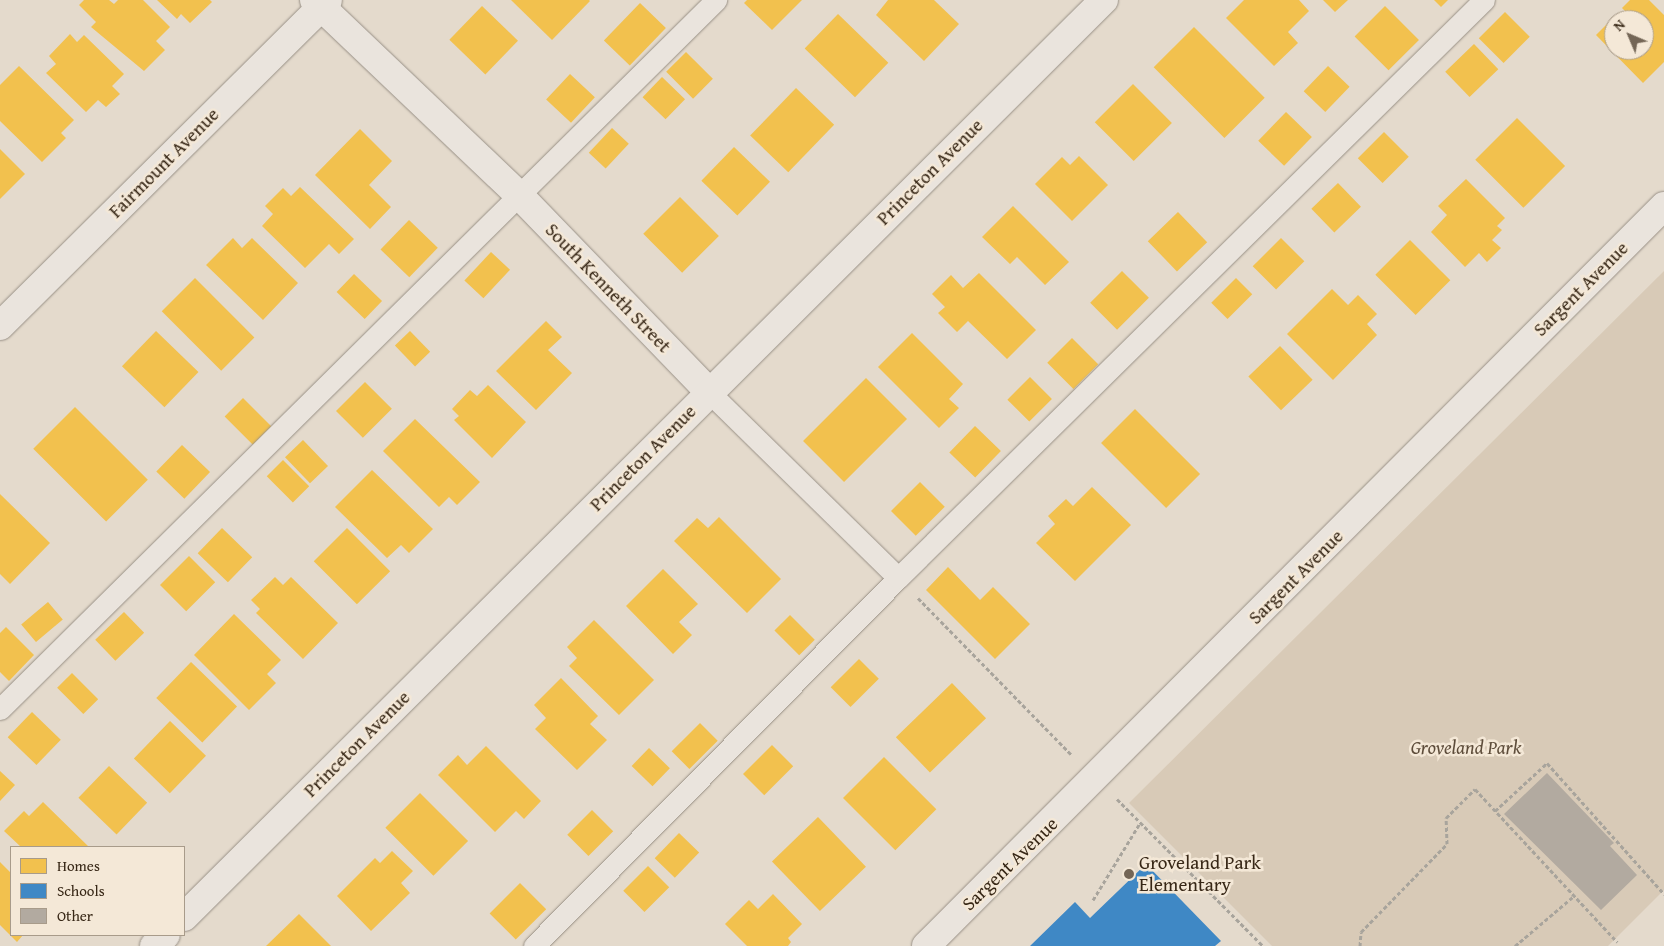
<!DOCTYPE html>
<html>
<head>
<meta charset="utf-8">
<style>
	body { margin:0 }
	#map { position:relative; width:1664px; height:946px; overflow:hidden; background:#e4dacc; font-family:"Gentium Book Plus",serif }
	div>[style] { position:absolute }
	[style*='--x'] { left:calc(var(--x)*1px); top:calc(var(--y)*1px); width:calc(var(--w)*1px); rotate:calc(var(--a)*1deg) }
	.green>* { inset:0; background:#d8cab7 }
	.homes>* { inset:0; background:#f2c14e; transform-origin:0 0 }
	.schools>* { inset:0; background:#3f88c5 }
	.building>* { inset:0; background:#b2aaa0 }
	.path>* { height:3px; margin-top:-1.5px; transform-origin:0; background:repeating-linear-gradient(90deg,#a8a49c 0 4px,transparent 0 6.5px) }
	.roads { filter:drop-shadow(0 0 1px #989086) drop-shadow(0 0 1px #989086) }
	.service>* { height:21px; margin:-10.5px; padding:0 10.5px; transform-origin:10.5px; border-radius:10.5px; background:#eae4dd }
	.minor>* { height:28px; margin:-14px; padding:0 14px; transform-origin:14px; border-radius:14px; background:#eae4dd }
	.dots>* { width:14px; height:14px; translate:-50% -50%; box-sizing:border-box; border:2px solid #f4e8d7; border-radius:50% }
	span { translate:-50% -50%; white-space:nowrap; text-align:center; line-height:1.15; -webkit-text-stroke:5px #f4e8d7; paint-order:stroke }
	.street-label { font-size:19px; color:#372716 }
	.park-label { font-size:19px; color:#5d4c3a; font-style:italic }
	.poi-label { font-size:19px; color:#372716 }
	.left { translate:0 -50%; text-align:left }
	.legend { position:absolute; left:10px; top:846px; width:175px; height:90px; box-sizing:border-box; background:#f4e8d7; border:1px solid #a89b8a; margin:0; padding:6px 9px; list-style:none; font-size:15px; color:#372716 }
	.legend li { display:flex; align-items:center; gap:10px; height:25px }
	.legend b { width:25px; border:1px solid #a89b8a }
	.north { position:absolute; left:1604px; top:10px; width:50px; height:50px; box-sizing:border-box; background:#f4e8d7; border:1px solid #a89b8a; border-radius:50%; rotate:315deg; font-size:14px; font-weight:700; line-height:20px; text-align:center; color:#372716 }
	.north::after { content:''; display:block; margin:auto; width:18px; height:22px; background:#746656; clip-path:polygon(50% 0,100% 100%,50% 72%,0 100%) }
</style>
</head>
<body>
<div id="map">
	<div class="green">
		<i style="clip-path:polygon(1664px 271px,1664px 890px,1608px 946px,1272px 946px,1129px 803px)"></i>
	</div>
	<div class="homes">
		<i style="clip-path:polygon(84px 0,109px 0,114px 4px,118px 0,143px 0,170px 27px,156px 41px,165px 50px,144px 71px,91px 27px,96px 22px,79px 5px)"></i>
		<i style="clip-path:polygon(157px 0,210px 0,212px 2px,190px 23px,181px 14px,177px 19px)"></i>
		<i style="clip-path:polygon(511px 0,589px 0,590px 1px,552px 40px)"></i>
		<i style="clip-path:polygon(747px 0,802px 0,772px 30px,744px 3px)"></i>
		<i style="clip-path:polygon(888px 0,934px 0,959px 24px,924px 61px,876px 15px)"></i>
		<i style="clip-path:polygon(1244px 0,1299px 0,1309px 11px,1288px 32px,1298px 43px,1274px 66px,1226px 18px)"></i>
		<i style="clip-path:polygon(1323px 0,1348px 0,1335px 12px)"></i>
		<i style="clip-path:polygon(1434px 0,1448px 0,1441px 7px)"></i>
		<i style="clip-path:polygon(1630px 0,1649px 0,1664px 15px,1664px 62px,1643px 83px,1596px 35px,1612px 19px,1614px 50px,1644px 50px,1644px 20px,1634px 20px,1622px 8px)"></i>
		<i style="left:640px;top:3px;width:36px;height:52px;rotate:44deg"></i>
		<i style="left:482px;top:6px;width:50px;height:47px;rotate:44deg"></i>
		<i style="left:1385px;top:6px;width:48px;height:43px;rotate:45deg"></i>
		<i style="left:1505px;top:12px;width:35px;height:37px;rotate:45deg"></i>
		<i style="left:838px;top:14px;width:70px;height:48px;rotate:44deg"></i>
		<i style="left:1194px;top:27px;width:100px;height:57px;rotate:45deg"></i>
		<i style="clip-path:polygon(70px 34px,77px 42px,84px 35px,124px 74px,112px 86px,120px 94px,106px 107px,98px 100px,86px 112px,46px 73px,56px 64px,49px 56px)"></i>
		<i style="left:1474px;top:44px;width:35px;height:40px;rotate:46deg"></i>
		<i style="left:686px;top:52px;width:38px;height:28px;rotate:45deg"></i>
		<i style="clip-path:polygon(19px 66px,74px 120px,61px 133px,66px 138px,42px 162px,0 121px,0 85px)"></i>
		<i style="left:1328px;top:66px;width:30px;height:35px;rotate:44deg"></i>
		<i style="left:570px;top:74px;width:34px;height:35px;rotate:43deg"></i>
		<i style="left:662px;top:77px;width:32px;height:28px;rotate:44deg"></i>
		<i style="left:1133px;top:84px;width:55px;height:54px;rotate:45deg"></i>
		<i style="left:796px;top:88px;width:53px;height:66px;rotate:44deg"></i>
		<i style="left:1286px;top:112px;width:36px;height:40px;rotate:44deg"></i>
		<i style="left:1517px;top:118px;width:68px;height:59px;rotate:45deg"></i>
		<i style="left:612px;top:128px;width:23px;height:34px;rotate:43deg"></i>
		<i style="clip-path:polygon(360px 129px,392px 161px,369px 185px,391px 207px,370px 229px,315px 175px)"></i>
		<i style="left:1384px;top:132px;width:35px;height:37px;rotate:45deg"></i>
		<i style="left:734px;top:147px;width:50px;height:47px;rotate:44deg"></i>
		<i style="clip-path:polygon(0 149px,25px 174px,0 199px)"></i>
		<i style="clip-path:polygon(1079px 156px,1108px 185px,1072px 221px,1035px 184px,1062px 157px,1070px 165px)"></i>
		<i style="clip-path:polygon(1466px 179px,1505px 218px,1497px 226px,1502px 230px,1492px 240px,1501px 248px,1487px 262px,1479px 253px,1465px 267px,1431px 232px,1447px 215px,1438px 206px)"></i>
		<i style="left:1338px;top:183px;width:33px;height:37px;rotate:46deg"></i>
		<i style="clip-path:polygon(300px 187px,354px 239px,339px 254px,329px 244px,305px 268px,262px 226px,273px 214px,265px 206px,283px 188px,291px 196px)"></i>
		<i style="left:680px;top:197px;width:55px;height:52px;rotate:45deg"></i>
		<i style="clip-path:polygon(1013px 206px,1069px 262px,1045px 285px,1017px 257px,1010px 264px,982px 237px)"></i>
		<i style="left:1178px;top:212px;width:42px;height:42px;rotate:46deg"></i>
		<i style="left:409px;top:220px;width:40px;height:41px;rotate:44deg"></i>
		<i style="clip-path:polygon(233px 238px,242px 248px,252px 238px,298px 283px,263px 320px,206px 265px)"></i>
		<i style="left:1281px;top:238px;width:33px;height:40px;rotate:45deg"></i>
		<i style="left:1410px;top:240px;width:57px;height:49px;rotate:45deg"></i>
		<i style="left:491px;top:252px;width:26px;height:39px;rotate:43deg"></i>
		<i style="left:1122px;top:271px;width:38px;height:45px;rotate:45deg"></i>
		<i style="clip-path:polygon(979px 273px,1036px 330px,1007px 359px,968px 321px,957px 332px,938px 313px,945px 307px,932px 294px,951px 275px,963px 288px)"></i>
		<i style="left:354px;top:274px;width:39px;height:25px;rotate:44deg"></i>
		<i style="left:195px;top:278px;width:84px;height:47px;rotate:45deg"></i>
		<i style="left:1236px;top:278px;width:23px;height:35px;rotate:45deg"></i>
		<i style="clip-path:polygon(1332px 289px,1348px 305px,1358px 295px,1377px 314px,1367px 324px,1377px 335px,1333px 380px,1287px 334px)"></i>
		<i style="clip-path:polygon(546px 321px,562px 337px,548px 350px,572px 373px,536px 410px,496px 371px)"></i>
		<i style="left:156px;top:331px;width:59px;height:49px;rotate:44deg"></i>
		<i style="left:410px;top:331px;width:29px;height:21px;rotate:46deg"></i>
		<i style="clip-path:polygon(912px 333px,963px 384px,949px 399px,959px 408px,939px 428px,878px 367px)"></i>
		<i style="left:1072px;top:338px;width:37px;height:35px;rotate:45deg"></i>
		<i style="left:1280px;top:346px;width:47px;height:44px;rotate:46deg"></i>
		<i style="left:1030px;top:377px;width:31px;height:32px;rotate:45deg"></i>
		<i style="left:866px;top:378px;width:58px;height:89px;rotate:45deg"></i>
		<i style="left:365px;top:382px;width:38px;height:41px;rotate:45deg"></i>
		<i style="clip-path:polygon(488px 385px,526px 422px,492px 458px,454px 420px,459px 416px,452px 409px,470px 390px,477px 396px)"></i>
		<i style="left:243px;top:398px;width:40px;height:26px;rotate:45deg"></i>
		<i style="left:75px;top:407px;width:103px;height:59px;rotate:45deg"></i>
		<i style="left:1135px;top:409px;width:92px;height:48px;rotate:45deg"></i>
		<i style="clip-path:polygon(415px 419px,480px 482px,457px 505px,449px 497px,439px 507px,383px 451px)"></i>
		<i style="left:975px;top:426px;width:36px;height:37px;rotate:44deg"></i>
		<i style="left:303px;top:440px;width:36px;height:25px;rotate:46deg"></i>
		<i style="left:182px;top:445px;width:39px;height:37px;rotate:44deg"></i>
		<i style="left:283px;top:460px;width:37px;height:23px;rotate:45deg"></i>
		<i style="clip-path:polygon(372px 470px,433px 529px,409px 553px,401px 545px,387px 558px,335px 507px)"></i>
		<i style="left:920px;top:482px;width:35px;height:41px;rotate:45deg"></i>
		<i style="clip-path:polygon(1092px 487px,1131px 525px,1075px 581px,1036px 543px,1055px 524px,1048px 516px,1066px 499px,1073px 506px)"></i>
		<i style="clip-path:polygon(0 494px,50px 543px,10px 584px,0 574px)"></i>
		<i style="clip-path:polygon(719px 517px,781px 579px,747px 613px,674px 541px,697px 518px,708px 528px)"></i>
		<i style="left:222px;top:528px;width:42px;height:35px;rotate:44deg"></i>
		<i style="left:347px;top:528px;width:61px;height:47px;rotate:45deg"></i>
		<i style="left:189px;top:556px;width:37px;height:41px;rotate:45deg"></i>
		<i style="clip-path:polygon(948px 567px,980px 600px,993px 587px,1030px 624px,995px 659px,926px 590px)"></i>
		<i style="clip-path:polygon(663px 569px,698px 604px,679px 622px,692px 635px,673px 654px,626px 606px)"></i>
		<i style="clip-path:polygon(275px 577px,283px 585px,291px 577px,338px 623px,303px 659px,256px 613px,260px 609px,251px 600px)"></i>
		<i style="left:48px;top:602px;width:23px;height:35px;rotate:50deg"></i>
		<i style="left:124px;top:612px;width:29px;height:40px;rotate:46deg"></i>
		<i style="clip-path:polygon(234px 614px,281px 660px,267px 674px,276px 683px,249px 710px,194px 655px)"></i>
		<i style="left:790px;top:615px;width:35px;height:22px;rotate:45deg"></i>
		<i style="clip-path:polygon(594px 620px,654px 680px,619px 715px,569px 666px,577px 658px,567px 647px)"></i>
		<i style="clip-path:polygon(6px 627px,34px 655px,9px 681px,0 672px,0 633px)"></i>
		<i style="left:859px;top:659px;width:28px;height:40px;rotate:45deg"></i>
		<i style="left:191px;top:662px;width:64px;height:50px;rotate:44deg"></i>
		<i style="left:72px;top:673px;width:37px;height:21px;rotate:45deg"></i>
		<i style="clip-path:polygon(561px 678px,598px 716px,590px 724px,607px 740px,577px 770px,535px 729px,546px 718px,534px 705px)"></i>
		<i style="left:952px;top:683px;width:49px;height:78px;rotate:46deg"></i>
		<i style="left:32px;top:712px;width:40px;height:35px;rotate:44deg"></i>
		<i style="left:170px;top:721px;width:50px;height:52px;rotate:44deg"></i>
		<i style="left:700px;top:723px;width:25px;height:40px;rotate:45deg"></i>
		<i style="left:772px;top:745px;width:30px;height:41px;rotate:45deg"></i>
		<i style="clip-path:polygon(486px 746px,541px 801px,524px 819px,516px 811px,495px 832px,438px 775px,458px 755px,467px 765px)"></i>
		<i style="left:649px;top:748px;width:29px;height:25px;rotate:44deg"></i>
		<i style="left:884px;top:757px;width:74px;height:58px;rotate:45deg"></i>
		<i style="left:109px;top:766px;width:53px;height:44px;rotate:44deg"></i>
		<i style="clip-path:polygon(0 771px,15px 785px,0 801px)"></i>
		<i style="left:420px;top:793px;width:68px;height:49px;rotate:45deg"></i>
		<i style="clip-path:polygon(43px 802px,89px 847px,21px 847px,4px 831px,24px 811px,29px 816px)"></i>
		<i style="left:592px;top:810px;width:30px;height:35px;rotate:45deg"></i>
		<i style="left:818px;top:817px;width:69px;height:64px;rotate:46deg"></i>
		<i style="left:679px;top:833px;width:28px;height:35px;rotate:44deg"></i>
		<i style="clip-path:polygon(392px 851px,413px 871px,401px 883px,410px 893px,371px 931px,337px 896px,375px 858px,380px 863px)"></i>
		<i style="clip-path:polygon(0 862px,11px 873px,11px 935px,23px 935px,17px 942px,0 925px)"></i>
		<i style="left:648px;top:866px;width:30px;height:35px;rotate:45deg"></i>
		<i style="left:520px;top:883px;width:37px;height:43px;rotate:45deg"></i>
		<i style="clip-path:polygon(773px 894px,802px 924px,788px 938px,791px 942px,788px 946px,747px 946px,725px 924px,749px 900px,758px 909px)"></i>
		<i style="clip-path:polygon(299px 914px,331px 946px,266px 946px)"></i>
	</div>
	<div class="schools">
		<i style="clip-path:polygon(1146px 864px,1221px 941px,1215px 946px,1030px 946px,1075px 902px,1090px 918px)"></i>
	</div>
	<div class="building">
		<i style="clip-path:polygon(1547px 773px,1614px 843px,1610px 846px,1637px 875px,1601px 910px,1504px 814px)"></i>
	</div>
	<div class="path">
		<i style="--x:918;--y:598;--w:219;--a:45.6"></i>
		<i style="--x:1117;--y:799;--w:207;--a:45.2"></i>
		<i style="--x:1495;--y:811;--w:71;--a:-42.7"></i>
		<i style="--x:1547;--y:763;--w:176;--a:48.2"></i>
		<i style="--x:1093;--y:900;--w:90;--a:-58.6"></i>
		<i style="--x:1360;--y:946;--w:14;--a:-86"></i>
		<i style="--x:1361;--y:932;--w:123;--a:-45.7"></i>
		<i style="--x:1447;--y:844;--w:26;--a:-92"></i>
		<i style="--x:1446;--y:818;--w:41;--a:-45"></i>
		<i style="--x:1475;--y:789;--w:209;--a:47.1"></i>
		<i style="--x:1515;--y:946;--w:77;--a:-40.3"></i>
	</div>
	<div class="roads">
		<div class="service">
			<i style="--x:709;--y:392;--w:265;--a:44.5"></i>
			<i style="--x:0;--y:709;--w:1008;--a:-44.72"></i>
			<i style="--x:534;--y:946;--w:518;--a:-45.31"></i>
			<i style="--x:898;--y:578;--w:823;--a:-44.61"></i>
		</div>
		<div class="minor">
			<i style="--x:314;--y:0;--w:283;--a:43.6"></i>
			<i style="--x:519;--y:195;--w:274;--a:46"></i>
			<i style="--x:0;--y:326;--w:462;--a:-44.8"></i>
			<i style="--x:184;--y:917;--w:1299;--a:-44.91"></i>
			<i style="--x:154;--y:946;--w:16;--a:-43"></i>
			<i style="--x:926;--y:946;--w:1045;--a:-45.08"></i>
		</div>
	</div>
	<div class="dots">
		<i style="left:1129px;top:874px;background:#746656"></i>
	</div>
	<div class="street-label">
		<span style="left:164px;top:163px;rotate:-45deg">Fairmount Avenue</span>
		<span style="left:930px;top:172px;rotate:-45deg">Princeton Avenue</span>
		<span style="left:608px;top:288px;rotate:46deg">South Kenneth Street</span>
		<span style="left:1581px;top:289px;rotate:-45deg">Sargent Avenue</span>
		<span style="left:643px;top:458px;rotate:-45deg">Princeton Avenue</span>
		<span style="left:1296px;top:577px;rotate:-45deg">Sargent Avenue</span>
		<span style="left:357px;top:744px;rotate:-45deg">Princeton Avenue</span>
		<span style="left:1010px;top:864px;rotate:-44deg">Sargent Avenue</span>
	</div>
	<div class="park-label">
		<span style="left:1466px;top:748px">Groveland Park</span>
	</div>
	<div class="poi-label">
		<span class="left" style="left:1139px;top:874px">Groveland Park<br>Elementary</span>
	</div>
	<ul class="legend">
	<li><b style="height:14px;background:#f2c14e"></b>Homes</li>
	<li><b style="height:14px;background:#3f88c5"></b>Schools</li>
	<li><b style="height:14px;background:#b2aaa0"></b>Other</li>
	</ul>
	<div class="north">N</div>
</div>
</body>
</html>
